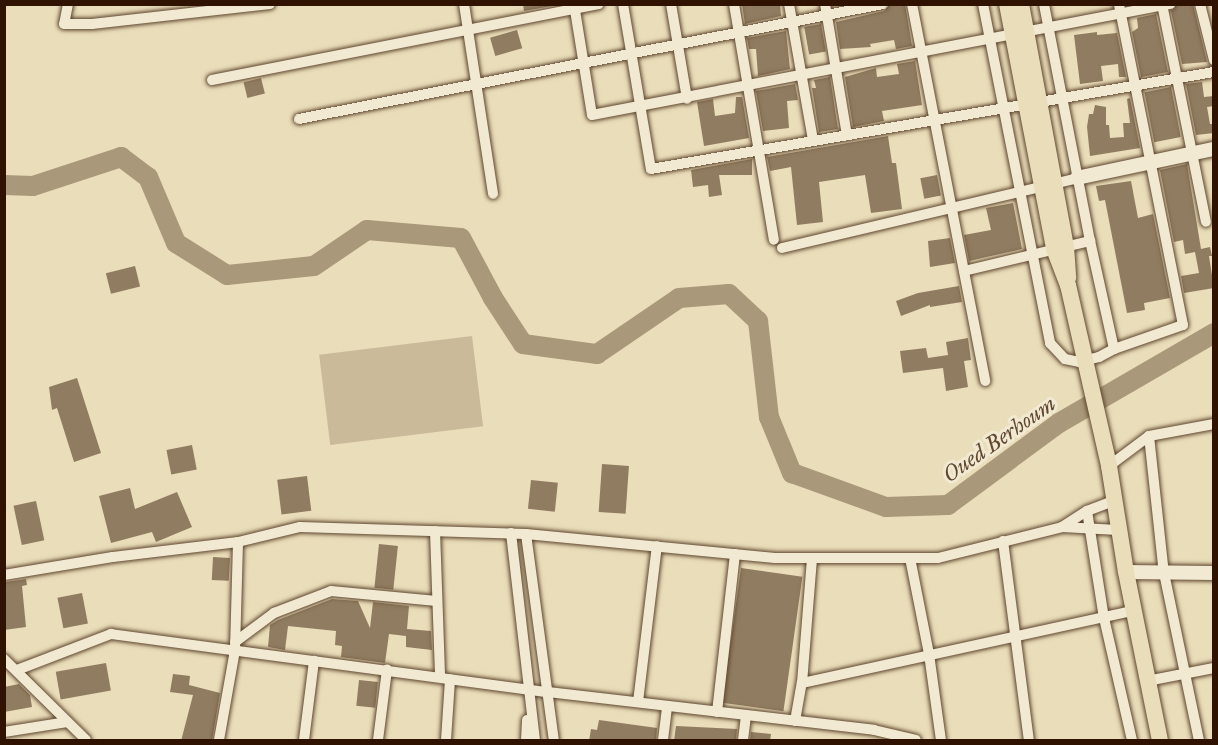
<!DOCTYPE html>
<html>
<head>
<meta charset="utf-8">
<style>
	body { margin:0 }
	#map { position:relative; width:1218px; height:745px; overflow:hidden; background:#eaddb9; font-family:"IM FELL Great Primer",serif }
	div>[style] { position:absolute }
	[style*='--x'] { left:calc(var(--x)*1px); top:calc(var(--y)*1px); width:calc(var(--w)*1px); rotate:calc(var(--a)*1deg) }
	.green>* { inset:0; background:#caba9a; transform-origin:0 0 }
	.river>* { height:20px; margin:-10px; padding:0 10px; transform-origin:10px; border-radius:10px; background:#aa987a }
	.building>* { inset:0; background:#907c60; transform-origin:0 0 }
	.roads { filter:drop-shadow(0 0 2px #5e452e) drop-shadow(0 0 2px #5e452e) }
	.minor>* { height:10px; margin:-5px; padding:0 5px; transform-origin:5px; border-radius:5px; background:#f1e9d2 }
	.tertiary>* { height:14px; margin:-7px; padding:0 7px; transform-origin:7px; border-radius:7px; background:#f1e9d2 }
	.primary>* { height:16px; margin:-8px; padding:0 8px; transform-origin:8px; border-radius:8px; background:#eaddb9 }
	span { translate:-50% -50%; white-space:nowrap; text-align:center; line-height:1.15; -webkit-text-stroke:6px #f1e9d2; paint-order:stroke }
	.water-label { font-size:22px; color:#604831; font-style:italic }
	.frame { position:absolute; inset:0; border:6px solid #2f1200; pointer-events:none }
</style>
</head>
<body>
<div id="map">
	<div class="green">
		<i style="left:472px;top:336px;width:91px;height:154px;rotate:83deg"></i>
	</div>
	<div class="river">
		<i style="--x:4;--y:185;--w:29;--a:2"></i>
		<i style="--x:33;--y:186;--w:93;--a:-18.2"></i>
		<i style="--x:121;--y:157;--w:34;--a:37"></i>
		<i style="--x:148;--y:177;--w:72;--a:67"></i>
		<i style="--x:176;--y:243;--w:60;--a:32.1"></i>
		<i style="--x:227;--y:275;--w:87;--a:-5.9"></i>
		<i style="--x:314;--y:266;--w:64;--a:-34.2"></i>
		<i style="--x:367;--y:230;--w:94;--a:4.9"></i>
		<i style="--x:461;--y:238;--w:68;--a:61.9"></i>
		<i style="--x:493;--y:298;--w:55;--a:56.9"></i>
		<i style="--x:523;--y:344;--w:75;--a:7.7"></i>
		<i style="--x:597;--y:354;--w:99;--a:-34.3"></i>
		<i style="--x:679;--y:298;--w:50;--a:-4.6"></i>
		<i style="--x:729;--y:294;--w:40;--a:43"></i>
		<i style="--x:758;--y:321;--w:97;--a:83.5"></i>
		<i style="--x:769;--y:417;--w:61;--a:67.7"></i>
		<i style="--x:792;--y:473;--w:100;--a:19.9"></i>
		<i style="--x:886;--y:507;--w:62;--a:-1.8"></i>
		<i style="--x:948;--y:505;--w:138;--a:-36.5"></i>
		<i style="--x:1059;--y:423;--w:179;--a:-30.1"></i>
	</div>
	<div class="building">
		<i style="clip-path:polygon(523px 4px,552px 4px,552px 6px,524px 11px)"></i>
		<i style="clip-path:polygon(742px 4px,780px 4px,781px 16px,745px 24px)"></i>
		<i style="clip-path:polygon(890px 4px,905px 4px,912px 46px,896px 49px,894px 40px,870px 44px,871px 47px,840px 49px,836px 22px,884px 11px)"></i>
		<i style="clip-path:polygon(1177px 4px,1193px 4px,1207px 62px,1182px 64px,1171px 11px)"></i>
		<i style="clip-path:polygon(1156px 14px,1168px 72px,1141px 77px,1132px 32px,1138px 28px,1137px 18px)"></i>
		<i style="left:821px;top:24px;width:28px;height:17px;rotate:80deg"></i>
		<i style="left:517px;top:30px;width:19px;height:28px;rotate:74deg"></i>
		<i style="clip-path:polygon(786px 31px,790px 69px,758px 76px,756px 49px,749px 49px,747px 38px)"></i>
		<i style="clip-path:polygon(1097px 32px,1097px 35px,1117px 33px,1126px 77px,1119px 77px,1118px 64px,1101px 66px,1103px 81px,1080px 84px,1074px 35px)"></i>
		<i style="clip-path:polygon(915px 61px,922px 105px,882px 111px,884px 121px,853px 127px,845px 77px,876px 68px,877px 77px,899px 74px,897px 64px)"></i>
		<i style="clip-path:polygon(830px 77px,838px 129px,819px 132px,812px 88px,816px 88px,814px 80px)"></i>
		<i style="left:261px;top:78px;width:16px;height:18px;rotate:76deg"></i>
		<i style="clip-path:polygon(1202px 82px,1204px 97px,1214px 96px,1214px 106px,1207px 107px,1210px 124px,1214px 124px,1214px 133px,1196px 135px,1186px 84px)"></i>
		<i style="clip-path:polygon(795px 84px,798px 100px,787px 101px,789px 128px,763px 131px,756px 91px)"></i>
		<i style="left:1171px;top:87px;width:51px;height:27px;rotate:79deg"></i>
		<i style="clip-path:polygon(736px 97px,742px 97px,749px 138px,704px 146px,697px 102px,713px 99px,715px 116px,735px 113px)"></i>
		<i style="clip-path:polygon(1130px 98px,1140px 148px,1090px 156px,1087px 127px,1089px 114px,1093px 114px,1095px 105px,1106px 107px,1106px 125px,1109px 125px,1110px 138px,1124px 137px,1123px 123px,1130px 123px,1127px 99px)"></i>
		<i style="clip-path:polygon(888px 136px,892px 163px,896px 163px,902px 209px,871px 213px,865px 175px,819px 182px,823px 222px,797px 225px,791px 167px,770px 171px,767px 157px)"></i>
		<i style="clip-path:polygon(752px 159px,752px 175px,719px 175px,722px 195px,709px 197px,708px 185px,693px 187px,691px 170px)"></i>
		<i style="clip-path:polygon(1187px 164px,1201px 249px,1210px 247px,1212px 256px,1209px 256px,1214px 288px,1184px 293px,1181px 276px,1199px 273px,1195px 252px,1185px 254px,1183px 240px,1174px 242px,1160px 170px)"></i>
		<i style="left:937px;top:175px;width:21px;height:17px;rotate:79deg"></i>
		<i style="clip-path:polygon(1131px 181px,1138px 218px,1153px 214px,1170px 298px,1144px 303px,1145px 310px,1127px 313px,1105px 200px,1099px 201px,1096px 186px)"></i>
		<i style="clip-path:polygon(1013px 203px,1022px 249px,969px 261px,964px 235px,991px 230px,986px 208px)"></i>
		<i style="clip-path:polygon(950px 238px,955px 263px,930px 267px,928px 241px)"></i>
		<i style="left:135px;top:266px;width:21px;height:30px;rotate:76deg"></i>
		<i style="clip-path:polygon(959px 286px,962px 302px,930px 307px,930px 305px,901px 316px,896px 301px,918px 293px)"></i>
		<i style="clip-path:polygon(968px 338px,971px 360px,964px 361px,968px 387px,946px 391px,943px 368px,903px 373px,900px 351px,926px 348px,928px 358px,948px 355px,946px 342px)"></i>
		<i style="clip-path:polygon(77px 378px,101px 453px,74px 462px,57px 408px,52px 410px,49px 387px)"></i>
		<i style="left:192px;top:445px;width:25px;height:26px;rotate:79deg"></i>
		<i style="left:602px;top:464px;width:27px;height:48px;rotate:4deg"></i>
		<i style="left:307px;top:476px;width:35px;height:30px;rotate:83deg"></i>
		<i style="left:531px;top:480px;width:27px;height:29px;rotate:6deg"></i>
		<i style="clip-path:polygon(130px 488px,135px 509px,177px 492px,192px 527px,156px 542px,152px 532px,111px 543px,99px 496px)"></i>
		<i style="left:36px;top:501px;width:40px;height:23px;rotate:78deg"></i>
		<i style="left:379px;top:544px;width:19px;height:44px;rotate:6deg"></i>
		<i style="left:213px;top:557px;width:17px;height:23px;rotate:3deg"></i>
		<i style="left:741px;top:568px;width:62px;height:136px;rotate:8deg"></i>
		<i style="clip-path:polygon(26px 579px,27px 585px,22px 586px,26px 627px,4px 630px,6px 582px)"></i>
		<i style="left:82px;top:593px;width:31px;height:25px;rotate:79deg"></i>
		<i style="clip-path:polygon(332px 599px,358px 601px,370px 628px,373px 602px,409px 606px,407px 629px,431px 631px,432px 650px,406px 647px,406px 636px,389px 634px,385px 663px,341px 657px,342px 646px,335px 645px,336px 631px,288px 626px,285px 650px,268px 647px,270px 625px,278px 620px)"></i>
		<i style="left:106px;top:663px;width:28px;height:51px;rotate:80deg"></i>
		<i style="clip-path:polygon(173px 674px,190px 676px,189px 685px,220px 693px,212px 741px,181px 741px,193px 695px,170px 692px)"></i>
		<i style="left:359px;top:680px;width:19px;height:26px;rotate:6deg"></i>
		<i style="clip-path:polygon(19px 684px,30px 695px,32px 707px,4px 712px,4px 687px)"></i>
		<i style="clip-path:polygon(599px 720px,657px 728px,656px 741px,589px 741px,591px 729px,597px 730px)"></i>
		<i style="clip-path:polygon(676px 726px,737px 729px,736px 741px,674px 741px)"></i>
		<i style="clip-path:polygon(751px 732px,771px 734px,770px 741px,750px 741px)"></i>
	</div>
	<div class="roads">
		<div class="minor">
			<i style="--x:68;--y:4;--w:20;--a:101"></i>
			<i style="--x:64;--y:24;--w:28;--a:0"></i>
			<i style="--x:92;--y:24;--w:179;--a:-6.4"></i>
			<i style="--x:464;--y:4;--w:192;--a:81.3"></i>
			<i style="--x:574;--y:4;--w:112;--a:80.8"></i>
			<i style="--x:592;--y:115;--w:589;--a:-10.87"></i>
			<i style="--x:623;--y:4;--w:167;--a:80.4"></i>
			<i style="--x:651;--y:169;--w:571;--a:-9.78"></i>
			<i style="--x:671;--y:4;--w:96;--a:80.4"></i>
			<i style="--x:734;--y:4;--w:239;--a:80.4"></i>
			<i style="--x:789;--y:4;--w:138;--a:80"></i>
			<i style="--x:825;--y:4;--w:133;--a:80.5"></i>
			<i style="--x:912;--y:4;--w:384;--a:79"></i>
			<i style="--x:983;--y:4;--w:346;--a:78.8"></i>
			<i style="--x:1050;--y:343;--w:22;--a:47"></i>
			<i style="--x:1065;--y:359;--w:14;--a:12"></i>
			<i style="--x:1079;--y:362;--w:21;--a:-14"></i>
			<i style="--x:1099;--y:357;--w:17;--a:-28"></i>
			<i style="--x:1114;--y:349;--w:111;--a:-102.5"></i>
			<i style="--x:1090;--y:241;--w:241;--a:-101"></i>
			<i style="--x:1162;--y:4;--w:222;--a:78.6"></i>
			<i style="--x:1200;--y:4;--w:58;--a:76"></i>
			<i style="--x:212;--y:80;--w:394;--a:-11.1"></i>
			<i style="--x:299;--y:119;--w:595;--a:-11.14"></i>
			<i style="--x:782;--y:248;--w:303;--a:-13.3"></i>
			<i style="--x:964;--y:271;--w:130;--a:-13.4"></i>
			<i style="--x:1114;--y:349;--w:73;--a:-19.2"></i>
			<i style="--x:1183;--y:325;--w:327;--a:-101.3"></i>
			<i style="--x:1149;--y:436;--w:138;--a:83.8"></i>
			<i style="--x:1164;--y:573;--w:171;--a:78.2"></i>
			<i style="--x:1109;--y:466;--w:50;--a:-36.9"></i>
			<i style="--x:1149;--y:436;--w:66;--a:-10.5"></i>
			<i style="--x:1087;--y:511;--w:108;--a:81"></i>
			<i style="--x:1104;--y:618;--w:125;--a:77.1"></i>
			<i style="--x:1062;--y:527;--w:56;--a:3.1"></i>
			<i style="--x:435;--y:531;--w:146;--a:88"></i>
			<i style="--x:511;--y:533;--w:208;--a:83.4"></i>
			<i style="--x:526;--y:534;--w:208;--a:82.3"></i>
			<i style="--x:1003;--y:541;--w:201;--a:82.6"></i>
			<i style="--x:910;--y:558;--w:98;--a:78.8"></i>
			<i style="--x:929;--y:654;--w:87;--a:82.1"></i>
			<i style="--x:4;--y:575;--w:110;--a:-9.4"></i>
			<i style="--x:113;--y:557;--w:126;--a:-6.8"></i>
			<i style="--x:238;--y:542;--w:64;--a:-13.6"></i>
			<i style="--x:300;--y:527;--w:226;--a:1.8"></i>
			<i style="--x:526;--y:534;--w:250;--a:5.5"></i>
			<i style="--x:775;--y:558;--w:163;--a:0"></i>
			<i style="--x:938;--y:558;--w:128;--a:-14"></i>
			<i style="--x:1062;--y:527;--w:30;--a:-33"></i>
			<i style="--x:1087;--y:511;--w:28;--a:-21"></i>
			<i style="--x:235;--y:642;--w:49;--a:-36.6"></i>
			<i style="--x:274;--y:613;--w:61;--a:-21.1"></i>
			<i style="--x:331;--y:591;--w:106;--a:5.4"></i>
			<i style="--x:4;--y:659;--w:115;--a:44.6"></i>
			<i style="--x:17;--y:670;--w:101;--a:-21"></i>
			<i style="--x:111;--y:634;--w:441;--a:7.6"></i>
			<i style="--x:548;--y:692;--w:328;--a:6.6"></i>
			<i style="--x:874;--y:730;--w:43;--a:13.4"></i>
			<i style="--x:1147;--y:681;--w:68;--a:-11"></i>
			<i style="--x:802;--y:683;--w:339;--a:-12.3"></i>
			<i style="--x:638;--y:702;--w:157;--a:-83.1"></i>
			<i style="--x:717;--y:712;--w:159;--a:-83.5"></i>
			<i style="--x:795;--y:721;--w:39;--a:-80"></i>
			<i style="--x:802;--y:683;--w:125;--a:-85.4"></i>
			<i style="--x:4;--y:732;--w:64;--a:-9"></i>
			<i style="--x:219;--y:740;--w:91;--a:-79.9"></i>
			<i style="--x:235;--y:650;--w:108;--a:-88.4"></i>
			<i style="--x:304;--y:740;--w:80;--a:-82.8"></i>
			<i style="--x:378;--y:740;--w:71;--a:-82.7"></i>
			<i style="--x:446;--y:740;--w:61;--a:-86.2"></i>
			<i style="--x:526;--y:740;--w:20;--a:-87"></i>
			<i style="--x:663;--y:740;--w:34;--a:-83"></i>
			<i style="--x:743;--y:740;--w:25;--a:-83"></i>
		</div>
		<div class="tertiary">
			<i style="--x:1077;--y:178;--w:140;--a:-12"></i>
			<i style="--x:1126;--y:572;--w:88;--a:0.7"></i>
		</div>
		<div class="primary">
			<i style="--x:1007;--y:4;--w:249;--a:79.1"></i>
			<i style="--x:1054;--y:249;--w:39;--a:69"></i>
			<i style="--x:1068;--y:285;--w:186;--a:77.2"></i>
			<i style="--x:1109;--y:466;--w:107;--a:80.9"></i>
			<i style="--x:1126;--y:572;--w:171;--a:78.6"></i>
			<i style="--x:1021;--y:4;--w:246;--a:79.5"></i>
			<i style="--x:1066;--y:246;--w:32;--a:86"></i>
		</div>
	</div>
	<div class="water-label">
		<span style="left:999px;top:439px;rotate:-35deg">Oued Berhoum</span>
	</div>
	<div class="frame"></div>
</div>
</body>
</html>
